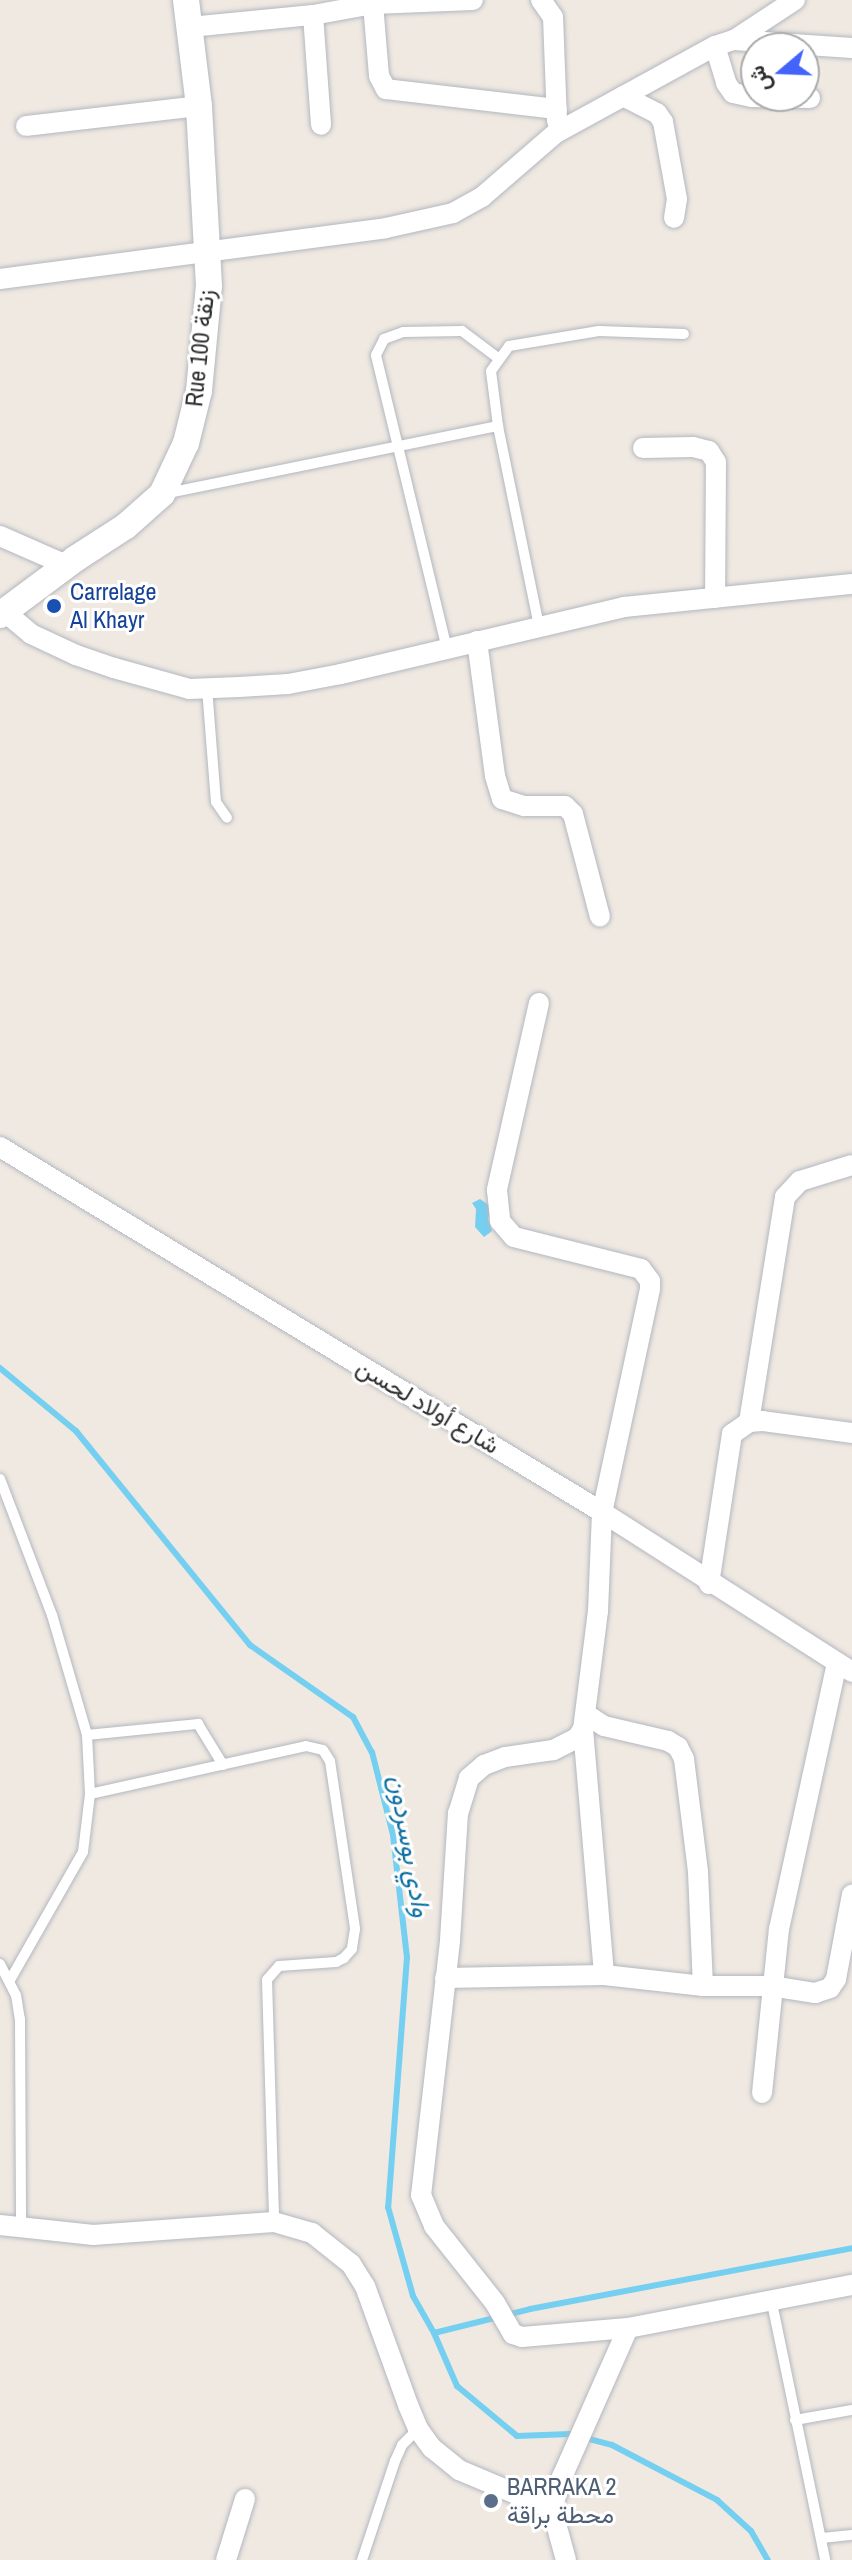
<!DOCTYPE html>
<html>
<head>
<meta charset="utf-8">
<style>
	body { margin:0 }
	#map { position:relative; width:852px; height:2560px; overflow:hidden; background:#efe9e1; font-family:"Archivo Narrow",Vazirmatn,sans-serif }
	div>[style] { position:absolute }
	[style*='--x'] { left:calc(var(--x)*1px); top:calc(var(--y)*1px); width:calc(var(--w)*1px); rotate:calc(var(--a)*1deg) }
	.water>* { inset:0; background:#75cff0 }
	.stream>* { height:6px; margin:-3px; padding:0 3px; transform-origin:3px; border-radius:3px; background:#75cff0 }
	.roads { filter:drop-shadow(0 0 2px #b4b7c1) drop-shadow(0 0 2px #b4b7c1) }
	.service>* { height:10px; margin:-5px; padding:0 5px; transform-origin:5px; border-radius:5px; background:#fff }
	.minor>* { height:20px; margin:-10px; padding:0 10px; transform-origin:10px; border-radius:10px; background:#fff }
	.tertiary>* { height:26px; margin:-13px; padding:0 13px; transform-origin:13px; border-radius:13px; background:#fff }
	.dots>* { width:22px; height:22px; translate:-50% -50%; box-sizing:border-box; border:4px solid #fff; border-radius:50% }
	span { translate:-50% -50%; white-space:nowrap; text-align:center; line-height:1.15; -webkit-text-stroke:6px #fff; paint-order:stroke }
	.street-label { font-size:24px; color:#2e2e2e }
	.transit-label { font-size:24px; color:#164399 }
	.left { translate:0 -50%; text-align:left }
	.service-label { font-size:24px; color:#4e5e75 }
	.water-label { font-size:26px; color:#0d6fa3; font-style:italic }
	.north { position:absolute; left:740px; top:32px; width:80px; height:80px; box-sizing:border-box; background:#fff; border:2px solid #ababab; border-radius:50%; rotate:251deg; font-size:22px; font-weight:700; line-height:32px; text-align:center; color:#2e2e2e }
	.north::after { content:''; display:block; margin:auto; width:28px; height:36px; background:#4264fb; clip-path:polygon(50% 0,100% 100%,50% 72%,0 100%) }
</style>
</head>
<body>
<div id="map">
	<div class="water">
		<i style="clip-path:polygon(480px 1199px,492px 1207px,488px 1219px,492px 1231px,484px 1237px,475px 1227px,476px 1209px,472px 1203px)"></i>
	</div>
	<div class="stream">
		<i style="--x:0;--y:1368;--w:99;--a:39.7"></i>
		<i style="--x:76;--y:1431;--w:276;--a:50.9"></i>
		<i style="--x:250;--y:1645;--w:126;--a:35"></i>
		<i style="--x:353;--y:1717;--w:40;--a:62"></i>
		<i style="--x:372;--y:1752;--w:86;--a:75.8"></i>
		<i style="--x:393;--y:1835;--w:123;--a:83.5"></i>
		<i style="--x:407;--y:1957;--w:251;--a:94.3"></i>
		<i style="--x:388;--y:2207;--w:92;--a:74.3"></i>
		<i style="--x:413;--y:2296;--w:43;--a:60.4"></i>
		<i style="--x:434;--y:2333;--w:58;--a:66.5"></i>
		<i style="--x:457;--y:2386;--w:78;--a:39.8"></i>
		<i style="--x:517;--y:2436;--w:53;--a:-2.2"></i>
		<i style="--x:570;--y:2434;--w:43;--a:14.7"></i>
		<i style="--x:612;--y:2445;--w:119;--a:27.6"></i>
		<i style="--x:717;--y:2500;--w:46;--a:42.4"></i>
		<i style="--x:751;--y:2531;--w:34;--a:60"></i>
		<i style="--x:434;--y:2333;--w:99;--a:-14"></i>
		<i style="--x:530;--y:2309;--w:328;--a:-10.7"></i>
	</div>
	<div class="roads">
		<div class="service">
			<i style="--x:168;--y:493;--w:337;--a:-11.5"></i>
			<i style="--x:539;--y:626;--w:204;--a:-101.6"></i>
			<i style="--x:498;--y:426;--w:55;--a:-97.3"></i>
			<i style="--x:491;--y:371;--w:31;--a:-54"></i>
			<i style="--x:509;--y:346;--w:91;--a:-9.5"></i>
			<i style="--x:599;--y:331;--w:85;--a:2"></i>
			<i style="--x:447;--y:649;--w:302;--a:-103.6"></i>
			<i style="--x:376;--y:355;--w:18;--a:-63"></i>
			<i style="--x:384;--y:339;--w:20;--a:-20"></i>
			<i style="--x:403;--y:332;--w:59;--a:-1"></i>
			<i style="--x:462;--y:331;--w:45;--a:36.9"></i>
			<i style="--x:207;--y:688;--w:114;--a:85.5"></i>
			<i style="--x:216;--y:802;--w:19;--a:55"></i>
			<i style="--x:0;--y:1479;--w:146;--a:69.1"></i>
			<i style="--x:52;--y:1615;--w:125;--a:73.7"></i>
			<i style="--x:87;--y:1735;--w:59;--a:87.1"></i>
			<i style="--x:90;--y:1794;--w:58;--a:96.9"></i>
			<i style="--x:83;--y:1852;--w:147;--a:119.7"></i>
			<i style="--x:87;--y:1735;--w:112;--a:-5.7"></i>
			<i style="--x:198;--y:1724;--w:48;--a:58.6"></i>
			<i style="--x:90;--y:1794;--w:221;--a:-12.5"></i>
			<i style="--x:306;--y:1746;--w:17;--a:13"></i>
			<i style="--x:323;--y:1750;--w:13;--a:58"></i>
			<i style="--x:330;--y:1761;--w:170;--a:81.5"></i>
			<i style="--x:355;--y:1929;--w:20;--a:99"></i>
			<i style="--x:352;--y:1949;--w:12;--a:132"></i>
			<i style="--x:344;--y:1958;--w:9;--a:153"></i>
			<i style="--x:336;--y:1962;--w:57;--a:176"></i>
			<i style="--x:279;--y:1966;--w:18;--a:131"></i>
			<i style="--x:267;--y:1980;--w:242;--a:88.3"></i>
			<i style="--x:0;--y:1964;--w:35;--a:63"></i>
			<i style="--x:16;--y:1995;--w:24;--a:81"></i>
			<i style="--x:20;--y:2019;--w:209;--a:89.7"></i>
			<i style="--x:772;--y:2303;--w:262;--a:78.3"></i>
			<i style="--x:795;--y:2420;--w:58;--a:-10"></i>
			<i style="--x:822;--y:2538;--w:30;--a:-6"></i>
			<i style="--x:362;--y:2560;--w:104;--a:-71.6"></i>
			<i style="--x:395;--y:2461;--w:17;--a:-66"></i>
			<i style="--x:402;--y:2445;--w:23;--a:-45"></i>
		</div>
		<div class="minor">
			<i style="--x:541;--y:0;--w:21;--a:55"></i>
			<i style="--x:553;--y:17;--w:104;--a:87.8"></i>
			<i style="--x:373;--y:4;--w:72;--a:85.2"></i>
			<i style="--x:379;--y:76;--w:15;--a:62"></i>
			<i style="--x:386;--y:89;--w:172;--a:6.7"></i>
			<i style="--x:313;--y:15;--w:110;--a:85.8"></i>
			<i style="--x:190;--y:27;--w:124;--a:-5.6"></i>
			<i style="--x:313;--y:15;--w:61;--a:-10.4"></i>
			<i style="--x:373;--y:4;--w:100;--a:-2.3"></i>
			<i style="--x:734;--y:40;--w:118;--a:3.9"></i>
			<i style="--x:715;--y:46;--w:39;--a:73"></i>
			<i style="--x:726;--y:83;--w:12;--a:55"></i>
			<i style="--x:733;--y:93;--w:19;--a:12"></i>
			<i style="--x:752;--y:97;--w:58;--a:1"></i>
			<i style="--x:623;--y:96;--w:38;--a:27"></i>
			<i style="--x:657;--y:113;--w:11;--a:56"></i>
			<i style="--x:663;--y:122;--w:78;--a:79.7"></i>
			<i style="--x:677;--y:199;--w:19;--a:99"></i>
			<i style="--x:26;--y:126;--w:174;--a:-6.6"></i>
			<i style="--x:0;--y:279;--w:389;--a:-7.5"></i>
			<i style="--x:386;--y:228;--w:69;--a:-12.6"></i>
			<i style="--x:453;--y:213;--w:33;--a:-29"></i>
			<i style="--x:482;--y:197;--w:98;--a:-40.9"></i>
			<i style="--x:556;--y:133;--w:181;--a:-28.7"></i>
			<i style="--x:715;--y:46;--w:20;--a:-18"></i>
			<i style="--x:734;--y:40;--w:73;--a:-33.3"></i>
			<i style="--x:643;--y:448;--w:50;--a:-1.1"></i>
			<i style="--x:693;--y:447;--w:16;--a:14"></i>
			<i style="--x:709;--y:451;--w:13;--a:58"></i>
			<i style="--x:716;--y:462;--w:136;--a:90.4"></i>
			<i style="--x:0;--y:536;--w:72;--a:23.7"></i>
			<i style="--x:5;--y:612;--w:34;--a:40"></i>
			<i style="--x:31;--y:634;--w:50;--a:25"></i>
			<i style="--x:76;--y:655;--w:40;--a:18.9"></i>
			<i style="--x:114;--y:668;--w:78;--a:15.6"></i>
			<i style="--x:189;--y:689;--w:50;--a:-2.3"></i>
			<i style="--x:239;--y:687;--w:49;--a:-3.5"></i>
			<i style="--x:288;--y:684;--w:54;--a:-10.7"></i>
			<i style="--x:341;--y:674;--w:291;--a:-13.3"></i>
			<i style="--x:624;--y:607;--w:229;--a:-5.8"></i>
			<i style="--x:477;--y:641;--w:136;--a:82.4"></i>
			<i style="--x:495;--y:776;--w:24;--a:73"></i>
			<i style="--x:502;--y:799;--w:23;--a:18"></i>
			<i style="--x:524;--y:806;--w:41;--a:0"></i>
			<i style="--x:565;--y:806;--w:11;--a:45"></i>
			<i style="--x:573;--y:814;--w:106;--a:75.3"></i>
			<i style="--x:539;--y:1003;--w:192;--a:102.7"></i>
			<i style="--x:497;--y:1190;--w:31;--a:84"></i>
			<i style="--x:500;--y:1221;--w:21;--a:49"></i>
			<i style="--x:514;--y:1237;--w:131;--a:14.1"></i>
			<i style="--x:641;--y:1269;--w:15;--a:53"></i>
			<i style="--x:650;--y:1281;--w:8;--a:90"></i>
			<i style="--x:650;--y:1289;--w:228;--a:102.1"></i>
			<i style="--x:602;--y:1512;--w:99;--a:92.3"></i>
			<i style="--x:598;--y:1611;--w:119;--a:97.2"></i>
			<i style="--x:583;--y:1729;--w:11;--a:124"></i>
			<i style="--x:577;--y:1738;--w:27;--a:153"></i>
			<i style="--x:553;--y:1750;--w:49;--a:171.7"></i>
			<i style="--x:505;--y:1757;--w:22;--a:159"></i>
			<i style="--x:484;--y:1765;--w:20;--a:139"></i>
			<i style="--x:469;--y:1778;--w:37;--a:107"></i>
			<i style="--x:458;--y:1813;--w:128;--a:93.6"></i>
			<i style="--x:450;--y:1941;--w:256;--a:96.5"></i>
			<i style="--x:421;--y:2195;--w:34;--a:67"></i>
			<i style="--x:434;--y:2226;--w:98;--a:51.6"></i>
			<i style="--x:495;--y:2303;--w:36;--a:60"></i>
			<i style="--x:513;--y:2334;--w:9;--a:18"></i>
			<i style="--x:522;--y:2337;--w:106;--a:-4.9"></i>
			<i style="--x:628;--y:2328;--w:228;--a:-10.9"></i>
			<i style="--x:0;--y:1147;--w:704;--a:31.23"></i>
			<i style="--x:602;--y:1512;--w:297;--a:32.6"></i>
			<i style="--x:749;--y:1422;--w:228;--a:-80.9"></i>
			<i style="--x:785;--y:1197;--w:22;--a:-47"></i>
			<i style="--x:800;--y:1181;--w:54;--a:-17.1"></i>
			<i style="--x:709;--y:1584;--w:152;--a:-81.3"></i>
			<i style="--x:732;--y:1434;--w:21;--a:-35"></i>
			<i style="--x:749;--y:1422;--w:13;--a:-4"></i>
			<i style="--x:762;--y:1421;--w:91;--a:7.6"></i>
			<i style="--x:587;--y:1715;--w:20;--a:33"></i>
			<i style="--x:604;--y:1726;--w:66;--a:13.2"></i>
			<i style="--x:668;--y:1741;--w:12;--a:31"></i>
			<i style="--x:678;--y:1747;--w:13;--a:63"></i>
			<i style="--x:684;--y:1759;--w:114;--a:82.9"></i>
			<i style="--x:698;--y:1872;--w:114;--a:87.5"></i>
			<i style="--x:583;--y:1729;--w:247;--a:85.1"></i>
			<i style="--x:445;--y:1978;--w:159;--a:-1.1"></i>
			<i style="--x:604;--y:1975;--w:100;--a:6.3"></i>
			<i style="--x:703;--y:1986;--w:68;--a:0"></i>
			<i style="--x:771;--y:1986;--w:45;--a:9"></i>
			<i style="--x:815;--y:1993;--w:16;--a:-18"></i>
			<i style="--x:830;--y:1988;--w:11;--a:-56"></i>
			<i style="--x:836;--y:1979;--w:86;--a:-79.3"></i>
			<i style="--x:762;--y:2093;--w:165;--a:-84.1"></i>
			<i style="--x:779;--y:1929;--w:272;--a:-77.7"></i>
			<i style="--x:0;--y:2225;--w:94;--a:6.1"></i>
			<i style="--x:93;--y:2235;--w:181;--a:-4.1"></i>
			<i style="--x:274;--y:2222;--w:40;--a:16"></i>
			<i style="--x:312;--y:2233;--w:50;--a:38.5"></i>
			<i style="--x:351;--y:2264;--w:26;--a:58"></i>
			<i style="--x:365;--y:2286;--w:127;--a:70.1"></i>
			<i style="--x:408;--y:2405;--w:26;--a:67"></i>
			<i style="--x:418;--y:2429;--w:24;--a:54"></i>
			<i style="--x:432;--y:2448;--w:35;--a:39"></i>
			<i style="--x:459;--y:2470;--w:101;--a:22.8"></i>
			<i style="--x:226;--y:2560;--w:64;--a:-72.7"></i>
			<i style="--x:566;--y:2560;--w:53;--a:-105.4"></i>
			<i style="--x:552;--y:2509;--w:34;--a:-73"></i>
			<i style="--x:562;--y:2477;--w:163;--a:-66.1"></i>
		</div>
		<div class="tertiary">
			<i style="--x:0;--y:615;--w:94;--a:-36.7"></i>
			<i style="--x:75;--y:559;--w:61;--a:-32.9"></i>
			<i style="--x:126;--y:526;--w:48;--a:-41.6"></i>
			<i style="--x:162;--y:494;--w:56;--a:-64.8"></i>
			<i style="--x:186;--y:443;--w:54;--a:-76"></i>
			<i style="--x:199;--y:391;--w:105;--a:-84.6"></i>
			<i style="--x:209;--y:286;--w:180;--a:-93.2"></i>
			<i style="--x:199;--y:106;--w:107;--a:-97"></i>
		</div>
	</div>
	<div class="dots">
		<i style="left:54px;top:606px;background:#1a4fb4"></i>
		<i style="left:491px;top:2501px;background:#5c6f8a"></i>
	</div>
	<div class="street-label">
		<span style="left:200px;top:348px;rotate:-84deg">Rue 100 زنقة</span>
		<span style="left:428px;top:1406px;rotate:31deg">شارع أولاد لحسن</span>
	</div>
	<div class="transit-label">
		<span class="left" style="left:70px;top:606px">Carrelage<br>Al Khayr</span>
	</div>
	<div class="service-label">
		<span class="left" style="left:507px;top:2501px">BARRAKA 2<br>محطة براقة</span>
	</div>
	<div class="water-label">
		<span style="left:410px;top:1846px;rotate:80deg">وادي بوسردون</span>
	</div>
	<div class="north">ش</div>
</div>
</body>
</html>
